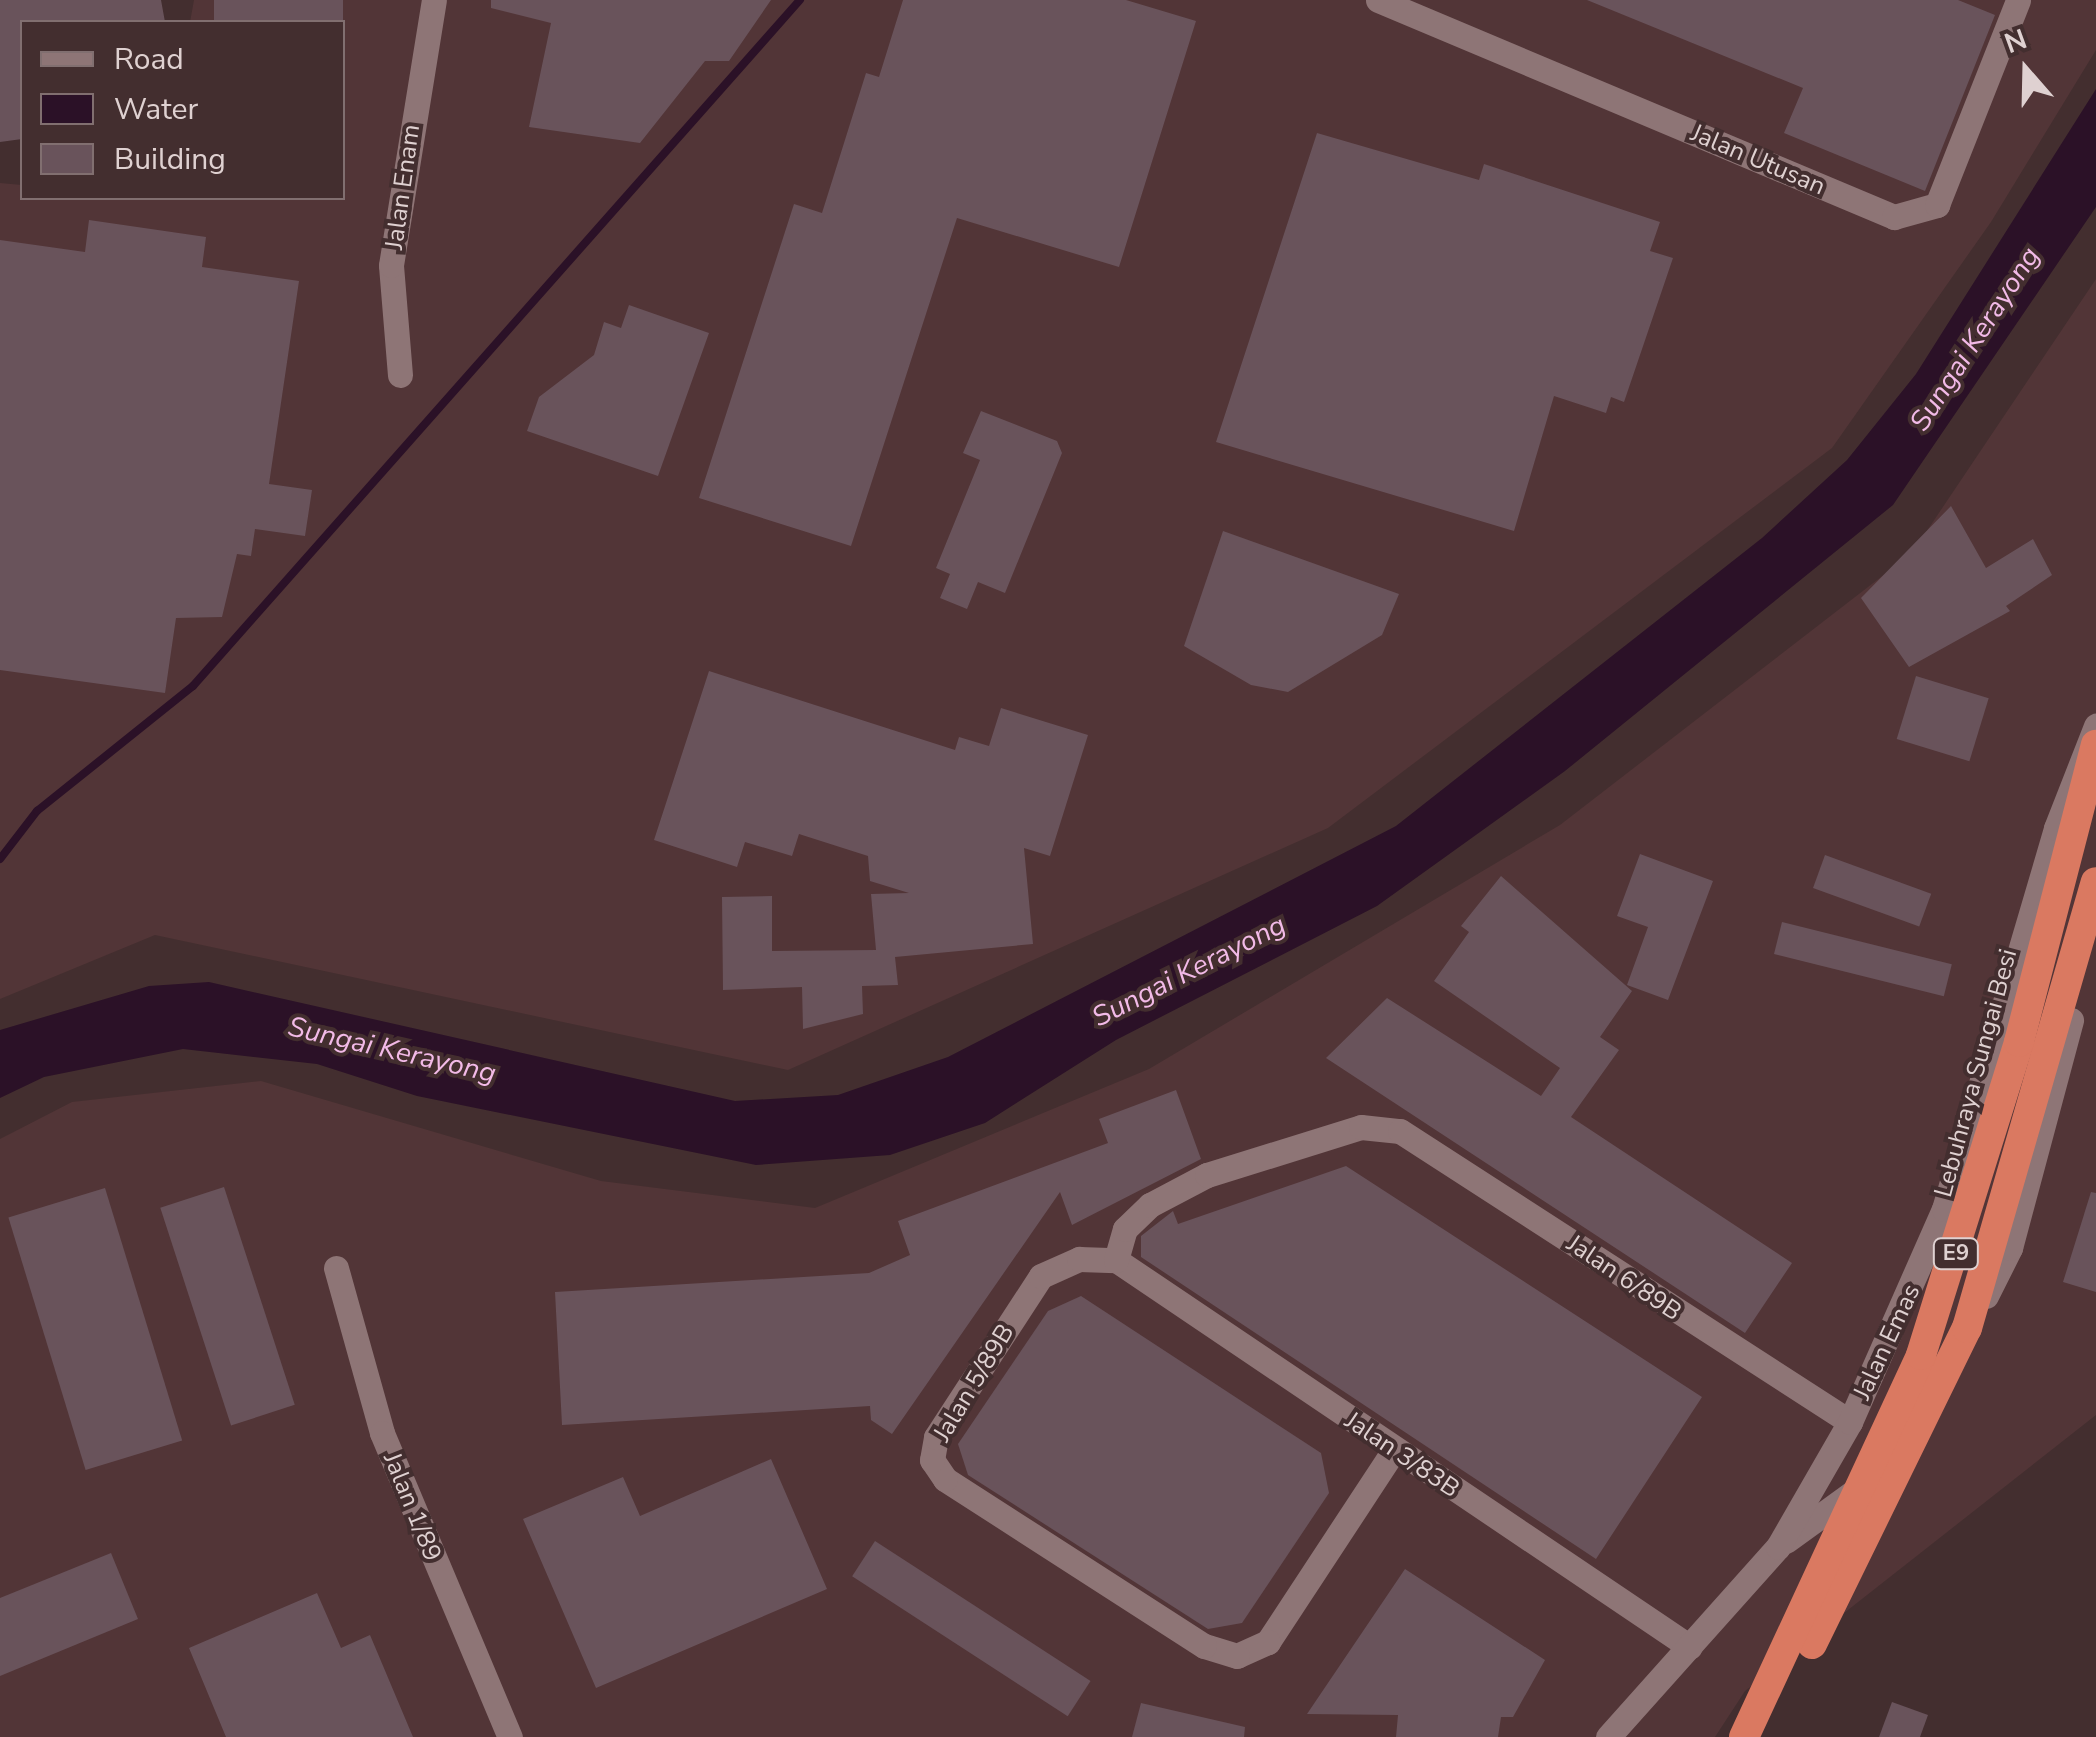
<!DOCTYPE html>
<html>
<head>
<meta charset="utf-8">
<style>
	body { margin:0 }
	#map { position:relative; width:2096px; height:1737px; overflow:hidden; background:#432e2f; font-family:"Nunito Sans",sans-serif }
	div>[style] { position:absolute }
	[style*='--x'] { left:calc(var(--x)*1px); top:calc(var(--y)*1px); width:calc(var(--w)*1px); rotate:calc(var(--a)*1deg) }
	.built>* { inset:0; background:#523537 }
	.water>* { inset:0; background:#2b1127 }
	.stream>* { height:8px; margin:-4px; padding:0 4px; transform-origin:4px; border-radius:4px; background:#2b1127 }
	.building>* { inset:0; background:#69535b; transform-origin:0 0 }
	.minor>* { height:25px; margin:-12.5px; padding:0 12.5px; transform-origin:12.5px; border-radius:12.5px; background:#8e7576 }
	.motorway>* { height:30px; margin:-15px; padding:0 15px; transform-origin:15px; border-radius:15px; background:#da7961 }
	span { translate:-50% -50%; white-space:nowrap; text-align:center; line-height:1.15; -webkit-text-stroke:8px #432e2f; paint-order:stroke }
	.shield-label span { padding:2px 8px; background:#432e2f; border:2px solid; border-radius:8px; -webkit-text-stroke-width:0 }
	.shield-label { font-size:22px; color:#dfd1d1; font-weight:700 }
	.street-label { font-size:25px; color:#dfd1d1 }
	.water-label { font-size:28px; color:#f2bae7; font-style:italic }
	.legend { position:absolute; left:20px; top:20px; width:325px; height:180px; box-sizing:border-box; background:#432e2f; border:2px solid #816f70; margin:0; padding:12px 18px; list-style:none; font-size:30px; color:#dfd1d1 }
	.legend li { display:flex; align-items:center; gap:20px; height:50px }
	.legend b { width:50px; border:2px solid #816f70 }
	.north { position:absolute; left:1976px; top:20px; width:100px; height:100px; -webkit-text-stroke:8px #432e2f; paint-order:stroke; rotate:340deg; font-size:28px; font-weight:700; line-height:40px; text-align:center; color:#dfd1d1 }
	.north::after { content:''; display:block; margin:auto; width:35px; height:45px; background:#dfd1d1; clip-path:polygon(50% 0,100% 100%,50% 72%,0 100%) }
</style>
</head>
<body>
<div id="map">
	<div class="built">
		<i style="clip-path:polygon(194px 0,2096px 0,2096px 50px,1991px 222px,1832px 448px,1328px 828px,788px 1070px,155px 935px,0 999px,0 183px,22px 185px,22px 198px,342px 198px,342px 22px,190px 22px)"></i>
		<i style="clip-path:polygon(2096px 279px,2096px 1415px,1745px 1691px,1715px 1737px,0 1737px,0 1139px,72px 1102px,261px 1081px,601px 1181px,815px 1208px,1149px 1069px,1560px 825px,1912px 553px)"></i>
	</div>
	<div class="water">
		<i style="clip-path:polygon(2096px 89px,2096px 207px,1893px 505px,1565px 771px,1377px 906px,1116px 1040px,985px 1123px,890px 1155px,756px 1165px,417px 1096px,317px 1064px,183px 1049px,44px 1077px,0 1098px,0 1030px,149px 986px,209px 982px,735px 1101px,838px 1095px,948px 1057px,1396px 826px,1762px 538px,1847px 460px,1916px 374px)"></i>
	</div>
	<div class="stream">
		<i style="--x:0;--y:859;--w:61;--a:-52.4"></i>
		<i style="--x:37;--y:811;--w:200;--a:-38.7"></i>
		<i style="--x:193;--y:686;--w:916;--a:-48.5"></i>
	</div>
	<div class="building">
		<i style="clip-path:polygon(0 0,161px 0,165px 22px,22px 22px,22px 139px,0 142px)"></i>
		<i style="left:214px;top:0;width:129px;height:22px"></i>
		<i style="clip-path:polygon(491px 0,771px 0,729px 61px,705px 61px,640px 143px,529px 127px,551px 23px,491px 8px)"></i>
		<i style="clip-path:polygon(903px 0,1126px 0,1196px 21px,1119px 267px,957px 218px,851px 546px,699px 498px,794px 204px,822px 213px,866px 73px,879px 77px)"></i>
		<i style="clip-path:polygon(1587px 0,1958px 0,1995px 15px,1925px 191px,1784px 133px,1803px 88px)"></i>
		<i style="clip-path:polygon(1317px 133px,1479px 180px,1484px 164px,1660px 222px,1650px 251px,1673px 258px,1624px 402px,1611px 397px,1606px 413px,1554px 396px,1514px 531px,1216px 442px)"></i>
		<i style="clip-path:polygon(89px 220px,206px 237px,202px 267px,299px 281px,269px 484px,312px 490px,305px 536px,255px 529px,251px 556px,237px 554px,222px 617px,176px 618px,165px 693px,0 670px,0 240px,85px 252px)"></i>
		<i style="clip-path:polygon(629px 305px,709px 333px,658px 476px,527px 431px,539px 397px,594px 355px,604px 322px,621px 328px)"></i>
		<i style="clip-path:polygon(981px 411px,1057px 441px,1062px 453px,1005px 593px,978px 582px,967px 609px,940px 598px,950px 574px,936px 568px,980px 460px,963px 453px)"></i>
		<i style="clip-path:polygon(1951px 506px,1986px 568px,2033px 539px,2052px 575px,2006px 606px,2010px 611px,1909px 667px,1861px 598px)"></i>
		<i style="clip-path:polygon(1223px 531px,1399px 594px,1382px 635px,1288px 692px,1251px 685px,1184px 646px)"></i>
		<i style="clip-path:polygon(709px 671px,955px 750px,959px 737px,989px 746px,1001px 708px,1088px 735px,1050px 856px,1024px 848px,1033px 944px,895px 957px,898px 985px,862px 986px,863px 1014px,803px 1029px,802px 987px,723px 990px,722px 897px,772px 896px,772px 951px,876px 950px,871px 894px,909px 893px,870px 881px,868px 856px,799px 834px,792px 856px,745px 842px,737px 867px,654px 840px)"></i>
		<i style="left:1916px;top:676px;width:76px;height:66px;rotate:17deg"></i>
		<i style="clip-path:polygon(1640px 854px,1713px 881px,1668px 1000px,1627px 985px,1648px 927px,1617px 916px)"></i>
		<i style="left:1825px;top:855px;width:113px;height:35px;rotate:20deg"></i>
		<i style="clip-path:polygon(1501px 876px,1632px 991px,1600px 1037px,1619px 1050px,1571px 1117px,1792px 1263px,1745px 1333px,1326px 1058px,1387px 998px,1541px 1096px,1560px 1068px,1434px 981px,1469px 932px,1461px 926px)"></i>
		<i style="left:1782px;top:922px;width:175px;height:33px;rotate:14deg"></i>
		<i style="clip-path:polygon(1176px 1090px,1201px 1159px,1072px 1225px,1060px 1192px,892px 1434px,871px 1420px,870px 1406px,562px 1425px,555px 1292px,869px 1273px,910px 1255px,898px 1221px,1108px 1143px,1099px 1119px)"></i>
		<i style="clip-path:polygon(1346px 1166px,1702px 1397px,1596px 1559px,1141px 1257px,1141px 1236px,1173px 1211px,1178px 1224px)"></i>
		<i style="left:224px;top:1187px;width:229px;height:67px;rotate:72deg"></i>
		<i style="left:105px;top:1188px;width:264px;height:101px;rotate:73deg"></i>
		<i style="clip-path:polygon(2091px 1192px,2096px 1193px,2096px 1292px,2063px 1282px)"></i>
		<i style="clip-path:polygon(1081px 1296px,1321px 1453px,1329px 1493px,1242px 1623px,1208px 1629px,968px 1475px,958px 1444px,1048px 1311px)"></i>
		<i style="clip-path:polygon(771px 1459px,827px 1589px,596px 1688px,523px 1519px,623px 1477px,640px 1516px)"></i>
		<i style="left:875px;top:1541px;width:257px;height:42px;rotate:33deg"></i>
		<i style="clip-path:polygon(111px 1553px,138px 1619px,0 1676px,0 1598px)"></i>
		<i style="clip-path:polygon(1405px 1569px,1545px 1660px,1513px 1717px,1501px 1717px,1498px 1737px,1396px 1737px,1398px 1715px,1307px 1714px)"></i>
		<i style="clip-path:polygon(317px 1593px,341px 1648px,370px 1635px,413px 1737px,226px 1737px,189px 1648px)"></i>
		<i style="clip-path:polygon(1892px 1702px,1928px 1715px,1920px 1737px,1879px 1737px)"></i>
		<i style="clip-path:polygon(1141px 1703px,1245px 1727px,1244px 1737px,1132px 1737px)"></i>
	</div>
	<div class="minor">
		<i style="--x:1378;--y:0;--w:560;--a:22.81"></i>
		<i style="--x:1894;--y:217;--w:45;--a:-15.6"></i>
		<i style="--x:1937;--y:205;--w:220;--a:-68.4"></i>
		<i style="--x:400;--y:375;--w:110;--a:-94.7"></i>
		<i style="--x:391;--y:265;--w:268;--a:-80.8"></i>
		<i style="--x:1116;--y:1260;--w:692;--a:33.99"></i>
		<i style="--x:336;--y:1268;--w:171;--a:74.4"></i>
		<i style="--x:382;--y:1433;--w:330;--a:67.2"></i>
		<i style="--x:1986;--y:1296;--w:54;--a:-63.4"></i>
		<i style="--x:2010;--y:1248;--w:236;--a:-75"></i>
		<i style="--x:1394;--y:1450;--w:230;--a:123.3"></i>
		<i style="--x:1268;--y:1642;--w:34;--a:156"></i>
		<i style="--x:1237;--y:1656;--w:34;--a:-163"></i>
		<i style="--x:1204;--y:1646;--w:308;--a:-147.2"></i>
		<i style="--x:945;--y:1479;--w:23;--a:-124"></i>
		<i style="--x:932;--y:1460;--w:23;--a:-80"></i>
		<i style="--x:936;--y:1437;--w:192;--a:-56.9"></i>
		<i style="--x:1041;--y:1276;--w:42;--a:-24.1"></i>
		<i style="--x:1079;--y:1259;--w:37;--a:2"></i>
		<i style="--x:1116;--y:1260;--w:32;--a:-74"></i>
		<i style="--x:1125;--y:1229;--w:35;--a:-44"></i>
		<i style="--x:1150;--y:1205;--w:64;--a:-27.8"></i>
		<i style="--x:1207;--y:1175;--w:161;--a:-17.3"></i>
		<i style="--x:1361;--y:1127;--w:39;--a:6"></i>
		<i style="--x:1400;--y:1131;--w:536;--a:32.89"></i>
		<i style="--x:1786;--y:1541;--w:90;--a:-36"></i>
		<i style="--x:1608;--y:1737;--w:255;--a:-48.2"></i>
		<i style="--x:1778;--y:1547;--w:144;--a:-60.1"></i>
		<i style="--x:1850;--y:1422;--w:233;--a:-66.2"></i>
		<i style="--x:1944;--y:1209;--w:397;--a:-73.6"></i>
		<i style="--x:2056;--y:828;--w:110;--a:-68.6"></i>
	</div>
	<div class="motorway">
		<i style="--x:1812;--y:1644;--w:352;--a:-63.9"></i>
		<i style="--x:1967;--y:1328;--w:464;--a:-73.9"></i>
		<i style="--x:1744;--y:1737;--w:421;--a:-65.1"></i>
		<i style="--x:1921;--y:1355;--w:328;--a:-72.6"></i>
		<i style="--x:2019;--y:1042;--w:307;--a:-75.5"></i>
	</div>
	<div class="shield-label">
		<span style="left:1956px;top:1254px">E9</span>
	</div>
	<div class="street-label">
		<span style="left:1758px;top:160px;rotate:23deg">Jalan Utusan</span>
		<span style="left:403px;top:187px;rotate:-82deg">Jalan Enam</span>
		<span style="left:1976px;top:1073px;rotate:-75deg">Lebuhraya Sungai Besi</span>
		<span style="left:1624px;top:1278px;rotate:34deg">Jalan 6/89B</span>
		<span style="left:1887px;top:1342px;rotate:-65deg">Jalan Emas</span>
		<span style="left:974px;top:1383px;rotate:-59deg">Jalan 5/89B</span>
		<span style="left:1402px;top:1455px;rotate:34deg">Jalan 3/83B</span>
		<span style="left:412px;top:1507px;rotate:68deg">Jalan 1/89</span>
	</div>
	<div class="water-label">
		<span style="left:1975px;top:339px;rotate:-57deg">Sungai Kerayong</span>
		<span style="left:1189px;top:971px;rotate:-27deg">Sungai Kerayong</span>
		<span style="left:392px;top:1050px;rotate:13deg">Sungai Kerayong</span>
	</div>
	<ul class="legend">
	<li><b style="height:12px;background:#8e7576"></b>Road</li>
	<li><b style="height:28px;background:#2b1127"></b>Water</li>
	<li><b style="height:28px;background:#69535b"></b>Building</li>
	</ul>
	<div class="north">N</div>
</div>
</body>
</html>
